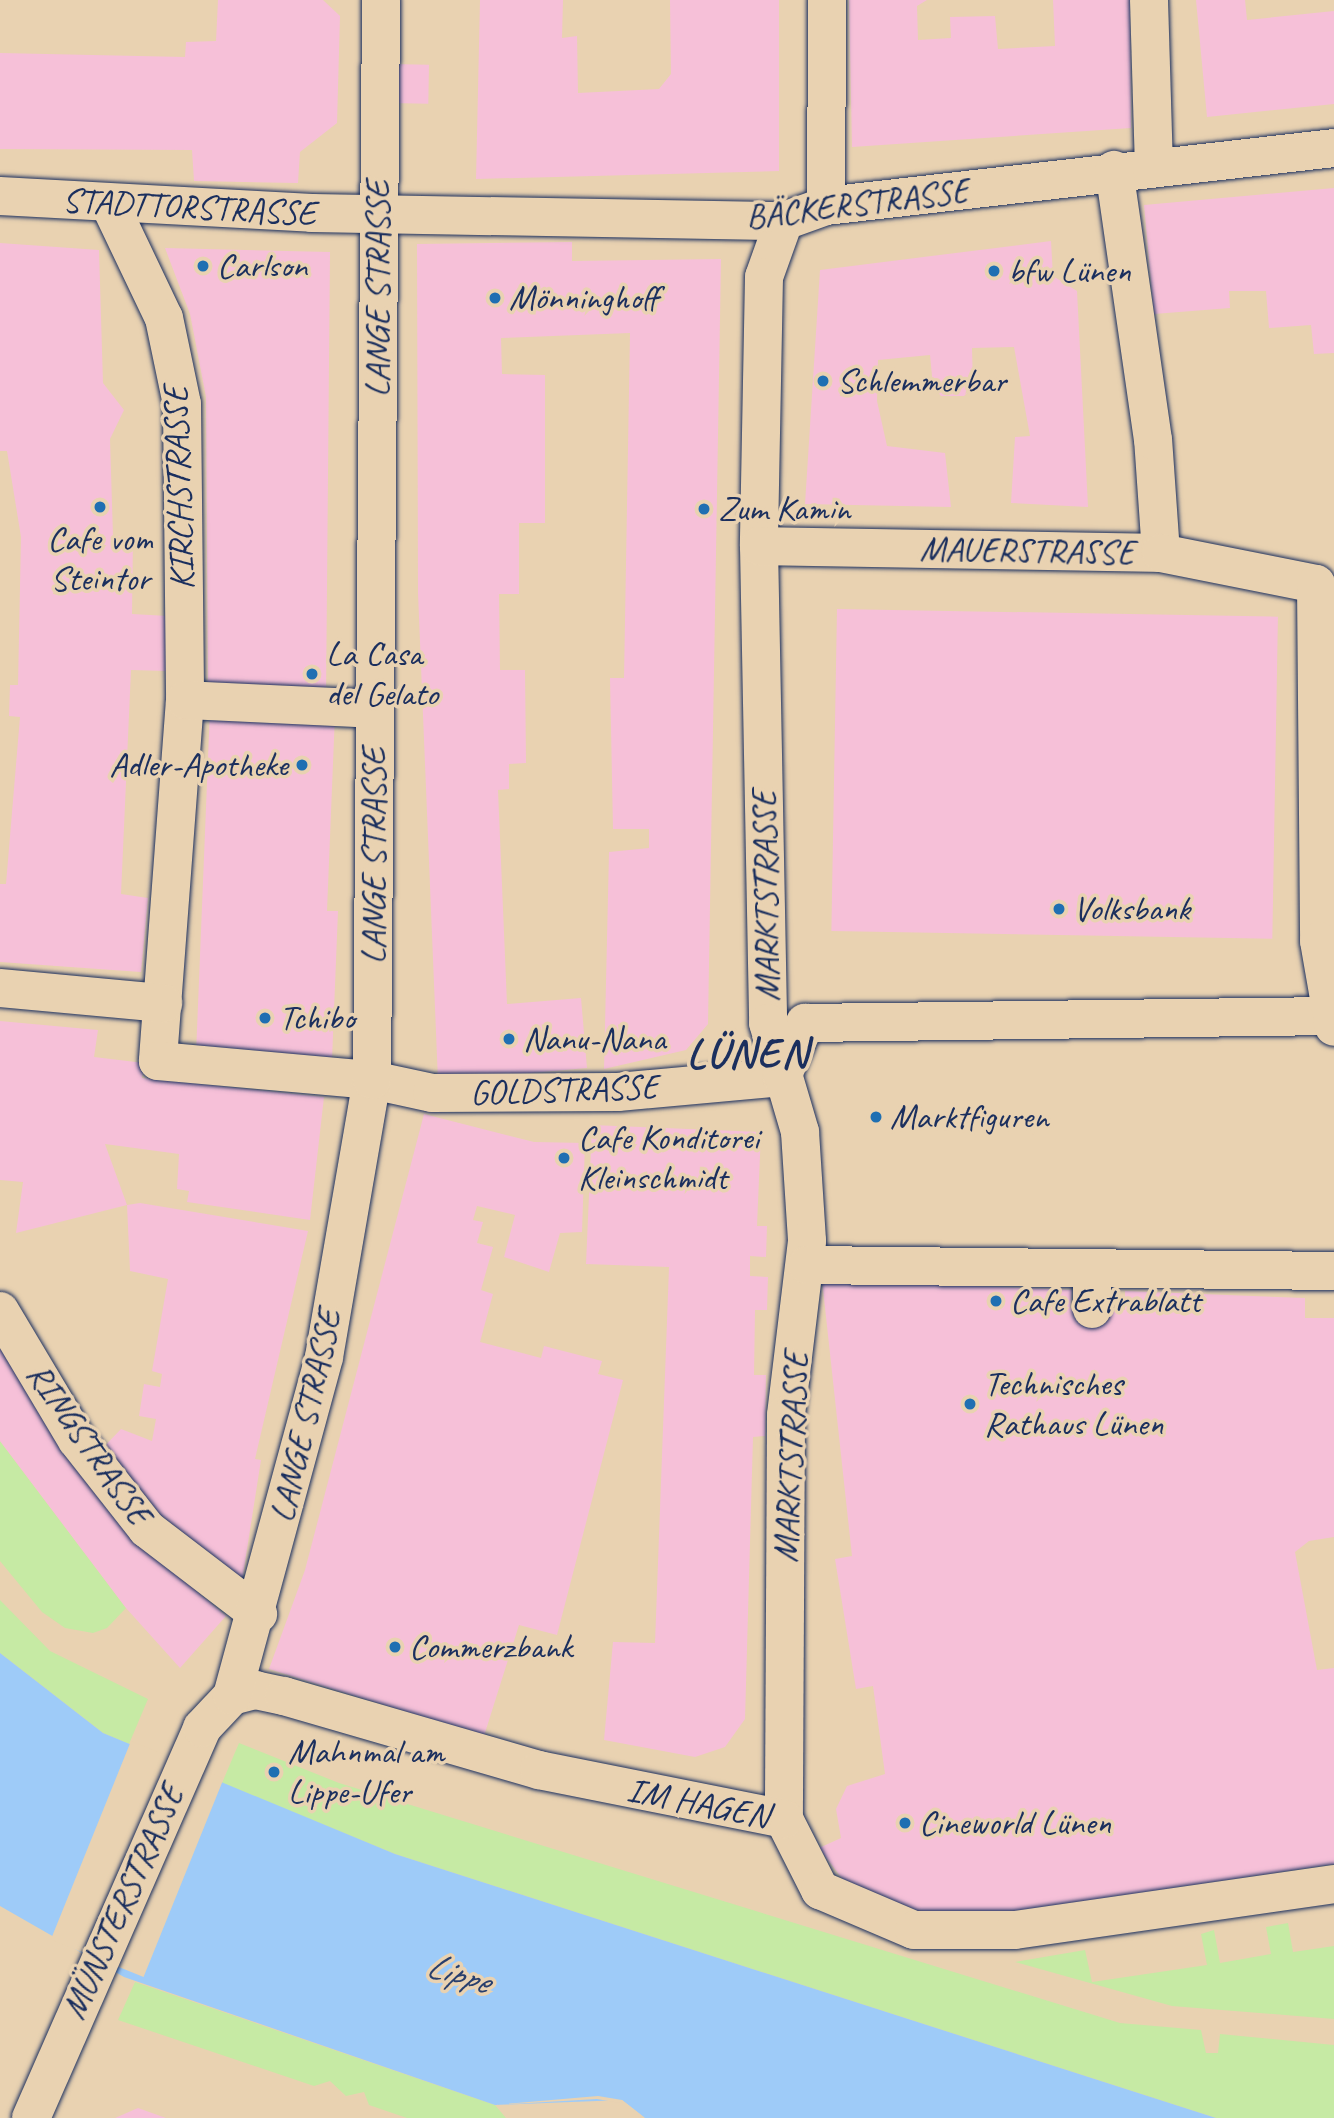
<!DOCTYPE html>
<html>
<head>
<meta charset="utf-8">
<style>
	body { margin:0 }
	#map { position:relative; width:1334px; height:2118px; overflow:hidden; background:#e9d2b1; font-family:Caveat,sans-serif }
	div>[style] { position:absolute }
	[style*='--x'] { left:calc(var(--x)*1px); top:calc(var(--y)*1px); width:calc(var(--w)*1px); rotate:calc(var(--a)*1deg) }
	.green>* { inset:0; background:#c6eaa4 }
	.water>* { inset:0; background:#9ecbf8 }
	.pier>* { inset:0; background:#e9d2b1; transform-origin:0 0 }
	.building>* { inset:0; background:#f6c0d8; transform-origin:0 0 }
	.roads { filter:drop-shadow(0 0 2px #1b2f5e) drop-shadow(0 0 2px #1b2f5e) }
	.minor>* { height:38px; margin:-19px; padding:0 19px; transform-origin:19px; border-radius:19px; background:#e9d2b1 }
	.dots>* { width:19px; height:19px; translate:-50% -50%; box-sizing:border-box; border:4px solid #e9d2b1; border-radius:50% }
	span { translate:-50% -50%; white-space:nowrap; text-align:center; line-height:1.15; -webkit-text-stroke:7px #e9d2b1; paint-order:stroke }
	.street-label { font-size:35px; color:#1b2f5e }
	.poi-label { font-size:35px; color:#1b2f5e }
	.left { translate:0 -50%; text-align:left }
	.right { translate:-100% -50%; text-align:right }
	.water-label { font-size:37px; color:#283f6d; font-style:italic }
	.district-label { font-size:42px; color:#1b2f5e; font-weight:700; letter-spacing:2px }
</style>
</head>
<body>
<div id="map">
	<div class="green">
		<i style="clip-path:polygon(0 1441px,126px 1608px,107px 1628px,93px 1633px,65px 1628px,42px 1612px,0 1561px)"></i>
		<i style="clip-path:polygon(0 1600px,50px 1651px,148px 1699px,129px 1744px,103px 1733px,0 1653px)"></i>
		<i style="clip-path:polygon(239px 1743px,339px 1783px,1120px 2023px,1201px 2030px,1206px 2053px,1218px 2053px,1220px 2034px,1334px 2045px,1334px 2118px,1216px 2118px,395px 1854px,222px 1783px)"></i>
		<i style="clip-path:polygon(1288px 1923px,1293px 1952px,1334px 1946px,1334px 2019px,1172px 2006px,1015px 1962px,1085px 1950px,1092px 1982px,1207px 1965px,1201px 1934px,1214px 1930px,1220px 1963px,1271px 1954px,1266px 1927px)"></i>
		<i style="clip-path:polygon(135px 1982px,495px 2105px,506px 2118px,407px 2118px,369px 2105px,364px 2092px,346px 2096px,330px 2081px,314px 2086px,118px 2020px)"></i>
	</div>
	<div class="water">
		<i style="clip-path:polygon(0 1653px,103px 1733px,395px 1854px,1216px 2118px,645px 2118px,622px 2100px,495px 2105px,124px 1977px,0 1906px)"></i>
	</div>
	<div class="pier">
		<i style="left:131px;top:1741px;width:100px;height:214px;rotate:22deg"></i>
		<i style="clip-path:polygon(598px 2096px,622px 2100px,645px 2118px,620px 2103px,597px 2099px,495px 2105px)"></i>
	</div>
	<div class="building">
		<i style="clip-path:polygon(218px 0,323px 0,340px 16px,337px 123px,300px 152px,298px 183px,194px 181px,192px 150px,0 149px,0 53px,185px 57px,186px 42px,216px 41px)"></i>
		<i style="clip-path:polygon(480px 0,563px 0,562px 38px,577px 36px,578px 93px,659px 89px,671px 74px,670px 0,779px 0,779px 171px,476px 179px)"></i>
		<i style="clip-path:polygon(849px 0,927px 0,917px 6px,918px 40px,951px 38px,950px 17px,995px 16px,998px 49px,1055px 46px,1053px 0,1130px 0,1131px 128px,852px 147px)"></i>
		<i style="clip-path:polygon(1196px 0,1245px 0,1247px 20px,1334px 11px,1334px 104px,1207px 117px)"></i>
		<i style="left:390px;top:64px;width:39px;height:39px;rotate:1deg"></i>
		<i style="clip-path:polygon(1334px 188px,1334px 353px,1314px 354px,1311px 325px,1269px 328px,1266px 291px,1229px 291px,1230px 308px,1154px 314px,1144px 205px)"></i>
		<i style="clip-path:polygon(1051px 241px,1053px 276px,1077px 291px,1088px 507px,1011px 503px,1015px 437px,1030px 436px,1014px 347px,972px 348px,973px 387px,964px 396px,941px 396px,933px 386px,930px 355px,878px 360px,877px 401px,887px 446px,945px 453px,951px 507px,805px 504px,820px 270px)"></i>
		<i style="clip-path:polygon(572px 242px,572px 261px,721px 259px,708px 1024px,686px 1050px,604px 1069px,609px 852px,649px 848px,649px 829px,613px 829px,610px 678px,624px 678px,630px 333px,501px 338px,502px 374px,545px 375px,545px 523px,519px 523px,519px 594px,499px 594px,500px 670px,525px 670px,526px 763px,509px 764px,509px 789px,498px 790px,507px 1004px,581px 998px,587px 1068px,438px 1081px,418px 593px,417px 244px)"></i>
		<i style="clip-path:polygon(0 243px,99px 250px,103px 383px,124px 410px,110px 439px,113px 536px,133px 537px,132px 614px,168px 616px,166px 671px,131px 670px,121px 894px,148px 898px,141px 972px,0 962px,0 884px,6px 884px,20px 717px,9px 716px,10px 685px,18px 685px,21px 537px,7px 451px,0 451px)"></i>
		<i style="clip-path:polygon(165px 248px,330px 252px,326px 699px,208px 692px,206px 397px,190px 314px)"></i>
		<i style="left:837px;top:609px;width:441px;height:322px;rotate:1deg"></i>
		<i style="clip-path:polygon(210px 709px,335px 714px,327px 911px,338px 911px,332px 1060px,196px 1054px)"></i>
		<i style="clip-path:polygon(0 1021px,98px 1030px,94px 1057px,144px 1063px,142px 1078px,324px 1097px,310px 1220px,187px 1202px,189px 1191px,177px 1189px,179px 1154px,105px 1144px,127px 1205px,16px 1233px,23px 1182px,0 1180px)"></i>
		<i style="clip-path:polygon(424px 1114px,534px 1142px,585px 1143px,582px 1232px,560px 1233px,549px 1272px,504px 1257px,515px 1215px,477px 1206px,473px 1220px,483px 1222px,477px 1243px,493px 1247px,481px 1290px,493px 1294px,480px 1342px,541px 1358px,544px 1346px,602px 1361px,598px 1374px,623px 1380px,557px 1635px,519px 1625px,484px 1736px,269px 1669px,305px 1570px)"></i>
		<i style="clip-path:polygon(592px 1125px,761px 1132px,757px 1226px,767px 1226px,766px 1257px,750px 1256px,750px 1276px,768px 1277px,767px 1310px,755px 1310px,754px 1375px,766px 1375px,765px 1436px,753px 1437px,745px 1719px,725px 1747px,695px 1757px,604px 1740px,613px 1642px,655px 1643px,669px 1267px,586px 1264px)"></i>
		<i style="clip-path:polygon(140px 1203px,308px 1231px,255px 1459px,261px 1460px,242px 1581px,218px 1572px,98px 1453px,121px 1429px,152px 1441px,156px 1419px,139px 1416px,144px 1384px,160px 1387px,162px 1374px,152px 1371px,168px 1279px,130px 1271px,127px 1205px)"></i>
		<i style="clip-path:polygon(822px 1280px,1072px 1290px,1070px 1308px,1092px 1309px,1125px 1310px,1125px 1291px,1305px 1298px,1305px 1318px,1334px 1318px,1334px 1537px,1309px 1541px,1295px 1552px,1317px 1670px,1334px 1668px,1334px 1864px,952px 1921px,914px 1922px,844px 1881px,819px 1848px,841px 1838px,836px 1809px,847px 1786px,885px 1774px,873px 1686px,856px 1689px,835px 1559px,852px 1556px)"></i>
		<i style="clip-path:polygon(0 1340px,170px 1569px,226px 1616px,180px 1668px,126px 1608px,0 1441px)"></i>
		<i style="clip-path:polygon(138px 2108px,166px 2118px,115px 2118px)"></i>
	</div>
	<div class="roads">
		<div class="minor">
			<i style="--x:1149;--y:0;--w:166;--a:88.3"></i>
			<i style="--x:0;--y:196;--w:312;--a:3.1"></i>
			<i style="--x:312;--y:213;--w:472;--a:1"></i>
			<i style="--x:784;--y:221;--w:45;--a:-19.7"></i>
			<i style="--x:826;--y:206;--w:511;--a:-6.51"></i>
			<i style="--x:110;--y:205;--w:125;--a:64.5"></i>
			<i style="--x:164;--y:318;--w:88;--a:78.2"></i>
			<i style="--x:182;--y:404;--w:296;--a:89.4"></i>
			<i style="--x:185;--y:700;--w:362;--a:94.3"></i>
			<i style="--x:158;--y:1061;--w:215;--a:5.1"></i>
			<i style="--x:372;--y:1080;--w:61;--a:12.2"></i>
			<i style="--x:432;--y:1093;--w:186;--a:-0.3"></i>
			<i style="--x:618;--y:1092;--w:165;--a:-5.2"></i>
			<i style="--x:782;--y:1077;--w:59;--a:-66.9"></i>
			<i style="--x:805;--y:1023;--w:529;--a:-0.76"></i>
			<i style="--x:826;--y:206;--w:206;--a:-89.7"></i>
			<i style="--x:784;--y:221;--w:59;--a:109.7"></i>
			<i style="--x:764;--y:277;--w:269;--a:91.1"></i>
			<i style="--x:759;--y:546;--w:477;--a:88.9"></i>
			<i style="--x:768;--y:1023;--w:114;--a:73.6"></i>
			<i style="--x:800;--y:1132;--w:109;--a:86.3"></i>
			<i style="--x:807;--y:1241;--w:175;--a:96.9"></i>
			<i style="--x:786;--y:1415;--w:404;--a:90.3"></i>
			<i style="--x:784;--y:1819;--w:80;--a:63.1"></i>
			<i style="--x:820;--y:1890;--w:102;--a:23.1"></i>
			<i style="--x:914;--y:1930;--w:101;--a:0"></i>
			<i style="--x:1015;--y:1930;--w:322;--a:-8.2"></i>
			<i style="--x:759;--y:546;--w:402;--a:1"></i>
			<i style="--x:1161;--y:553;--w:113;--a:-94"></i>
			<i style="--x:1153;--y:440;--w:273;--a:-98.2"></i>
			<i style="--x:1161;--y:553;--w:158;--a:11.3"></i>
			<i style="--x:1316;--y:584;--w:357;--a:89.5"></i>
			<i style="--x:1319;--y:941;--w:87;--a:80.1"></i>
			<i style="--x:185;--y:700;--w:190;--a:2.7"></i>
			<i style="--x:0;--y:988;--w:164;--a:5.3"></i>
			<i style="--x:807;--y:1265;--w:527;--a:0.65"></i>
			<i style="--x:1092;--y:1309;--w:39;--a:-90"></i>
			<i style="--x:0;--y:1311;--w:150;--a:59.2"></i>
			<i style="--x:77;--y:1440;--w:113;--a:51.8"></i>
			<i style="--x:147;--y:1529;--w:140;--a:37.4"></i>
			<i style="--x:232;--y:1696;--w:24;--a:-15"></i>
			<i style="--x:255;--y:1690;--w:30;--a:12"></i>
			<i style="--x:284;--y:1696;--w:266;--a:16.2"></i>
			<i style="--x:539;--y:1770;--w:250;--a:11.3"></i>
			<i style="--x:31;--y:2118;--w:426;--a:-66.3"></i>
			<i style="--x:202;--y:1728;--w:44;--a:-46.8"></i>
			<i style="--x:232;--y:1696;--w:351;--a:-74.8"></i>
			<i style="--x:324;--y:1357;--w:281;--a:-80.2"></i>
			<i style="--x:372;--y:1080;--w:1080;--a:-89.52"></i>
		</div>
	</div>
	<div class="dots">
		<i style="left:203px;top:266px;background:#1f6fb2"></i>
		<i style="left:994px;top:271px;background:#1f6fb2"></i>
		<i style="left:495px;top:298px;background:#1f6fb2"></i>
		<i style="left:823px;top:381px;background:#1f6fb2"></i>
		<i style="left:100px;top:507px;background:#1f6fb2"></i>
		<i style="left:704px;top:509px;background:#1f6fb2"></i>
		<i style="left:312px;top:674px;background:#1f6fb2"></i>
		<i style="left:302px;top:765px;background:#1f6fb2"></i>
		<i style="left:1059px;top:909px;background:#1f6fb2"></i>
		<i style="left:265px;top:1018px;background:#1f6fb2"></i>
		<i style="left:509px;top:1039px;background:#1f6fb2"></i>
		<i style="left:876px;top:1117px;background:#1f6fb2"></i>
		<i style="left:564px;top:1158px;background:#1f6fb2"></i>
		<i style="left:996px;top:1301px;background:#1f6fb2"></i>
		<i style="left:970px;top:1404px;background:#1f6fb2"></i>
		<i style="left:395px;top:1647px;background:#1f6fb2"></i>
		<i style="left:274px;top:1772px;background:#1f6fb2"></i>
		<i style="left:905px;top:1823px;background:#1f6fb2"></i>
	</div>
	<div class="street-label">
		<span style="left:857px;top:204px;rotate:-7deg">BÄCKERSTRASSE</span>
		<span style="left:189px;top:207px;rotate:3deg">STADTTORSTRASSE</span>
		<span style="left:378px;top:289px;rotate:-90deg">LANGE STRASSE</span>
		<span style="left:179px;top:488px;rotate:-92deg">KIRCHSTRASSE</span>
		<span style="left:1027px;top:551px;rotate:1deg">MAUERSTRASSE</span>
		<span style="left:374px;top:856px;rotate:-90deg">LANGE STRASSE</span>
		<span style="left:766px;top:896px;rotate:-91deg">MARKTSTRASSE</span>
		<span style="left:564px;top:1090px;rotate:-2deg">GOLDSTRASSE</span>
		<span style="left:306px;top:1416px;rotate:-77deg">LANGE STRASSE</span>
		<span style="left:89px;top:1444px;rotate:55deg">RINGSTRASSE</span>
		<span style="left:791px;top:1457px;rotate:-87deg">MARKTSTRASSE</span>
		<span style="left:698px;top:1803px;rotate:11deg">IM HAGEN</span>
		<span style="left:123px;top:1902px;rotate:-66deg">MÜNSTERSTRASSE</span>
	</div>
	<div class="poi-label">
		<span class="left" style="left:217px;top:266px">Carlson</span>
		<span class="left" style="left:1008px;top:271px">bfw Lünen</span>
		<span class="left" style="left:509px;top:298px">Mönninghoff</span>
		<span class="left" style="left:837px;top:381px">Schlemmerbar</span>
		<span class="left" style="left:718px;top:509px">Zum Kamin</span>
		<span style="left:100px;top:559px">Cafe vom<br>Steintor</span>
		<span class="left" style="left:326px;top:674px">La Casa<br>del Gelato</span>
		<span class="right" style="left:288px;top:765px">Adler-Apotheke</span>
		<span class="left" style="left:1073px;top:909px">Volksbank</span>
		<span class="left" style="left:279px;top:1018px">Tchibo</span>
		<span class="left" style="left:523px;top:1039px">Nanu-Nana</span>
		<span class="left" style="left:890px;top:1117px">Marktfiguren</span>
		<span class="left" style="left:578px;top:1158px">Cafe Konditorei<br>Kleinschmidt</span>
		<span class="left" style="left:1010px;top:1301px">Cafe Extrablatt</span>
		<span class="left" style="left:984px;top:1404px">Technisches<br>Rathaus Lünen</span>
		<span class="left" style="left:409px;top:1647px">Commerzbank</span>
		<span class="left" style="left:288px;top:1772px">Mahnmal am<br>Lippe-Ufer</span>
		<span class="left" style="left:919px;top:1823px">Cineworld Lünen</span>
	</div>
	<div class="water-label">
		<span style="left:458px;top:1973px;rotate:17deg">Lippe</span>
	</div>
	<div class="district-label">
		<span style="left:748px;top:1054px">LÜNEN</span>
	</div>
</div>
</body>
</html>
